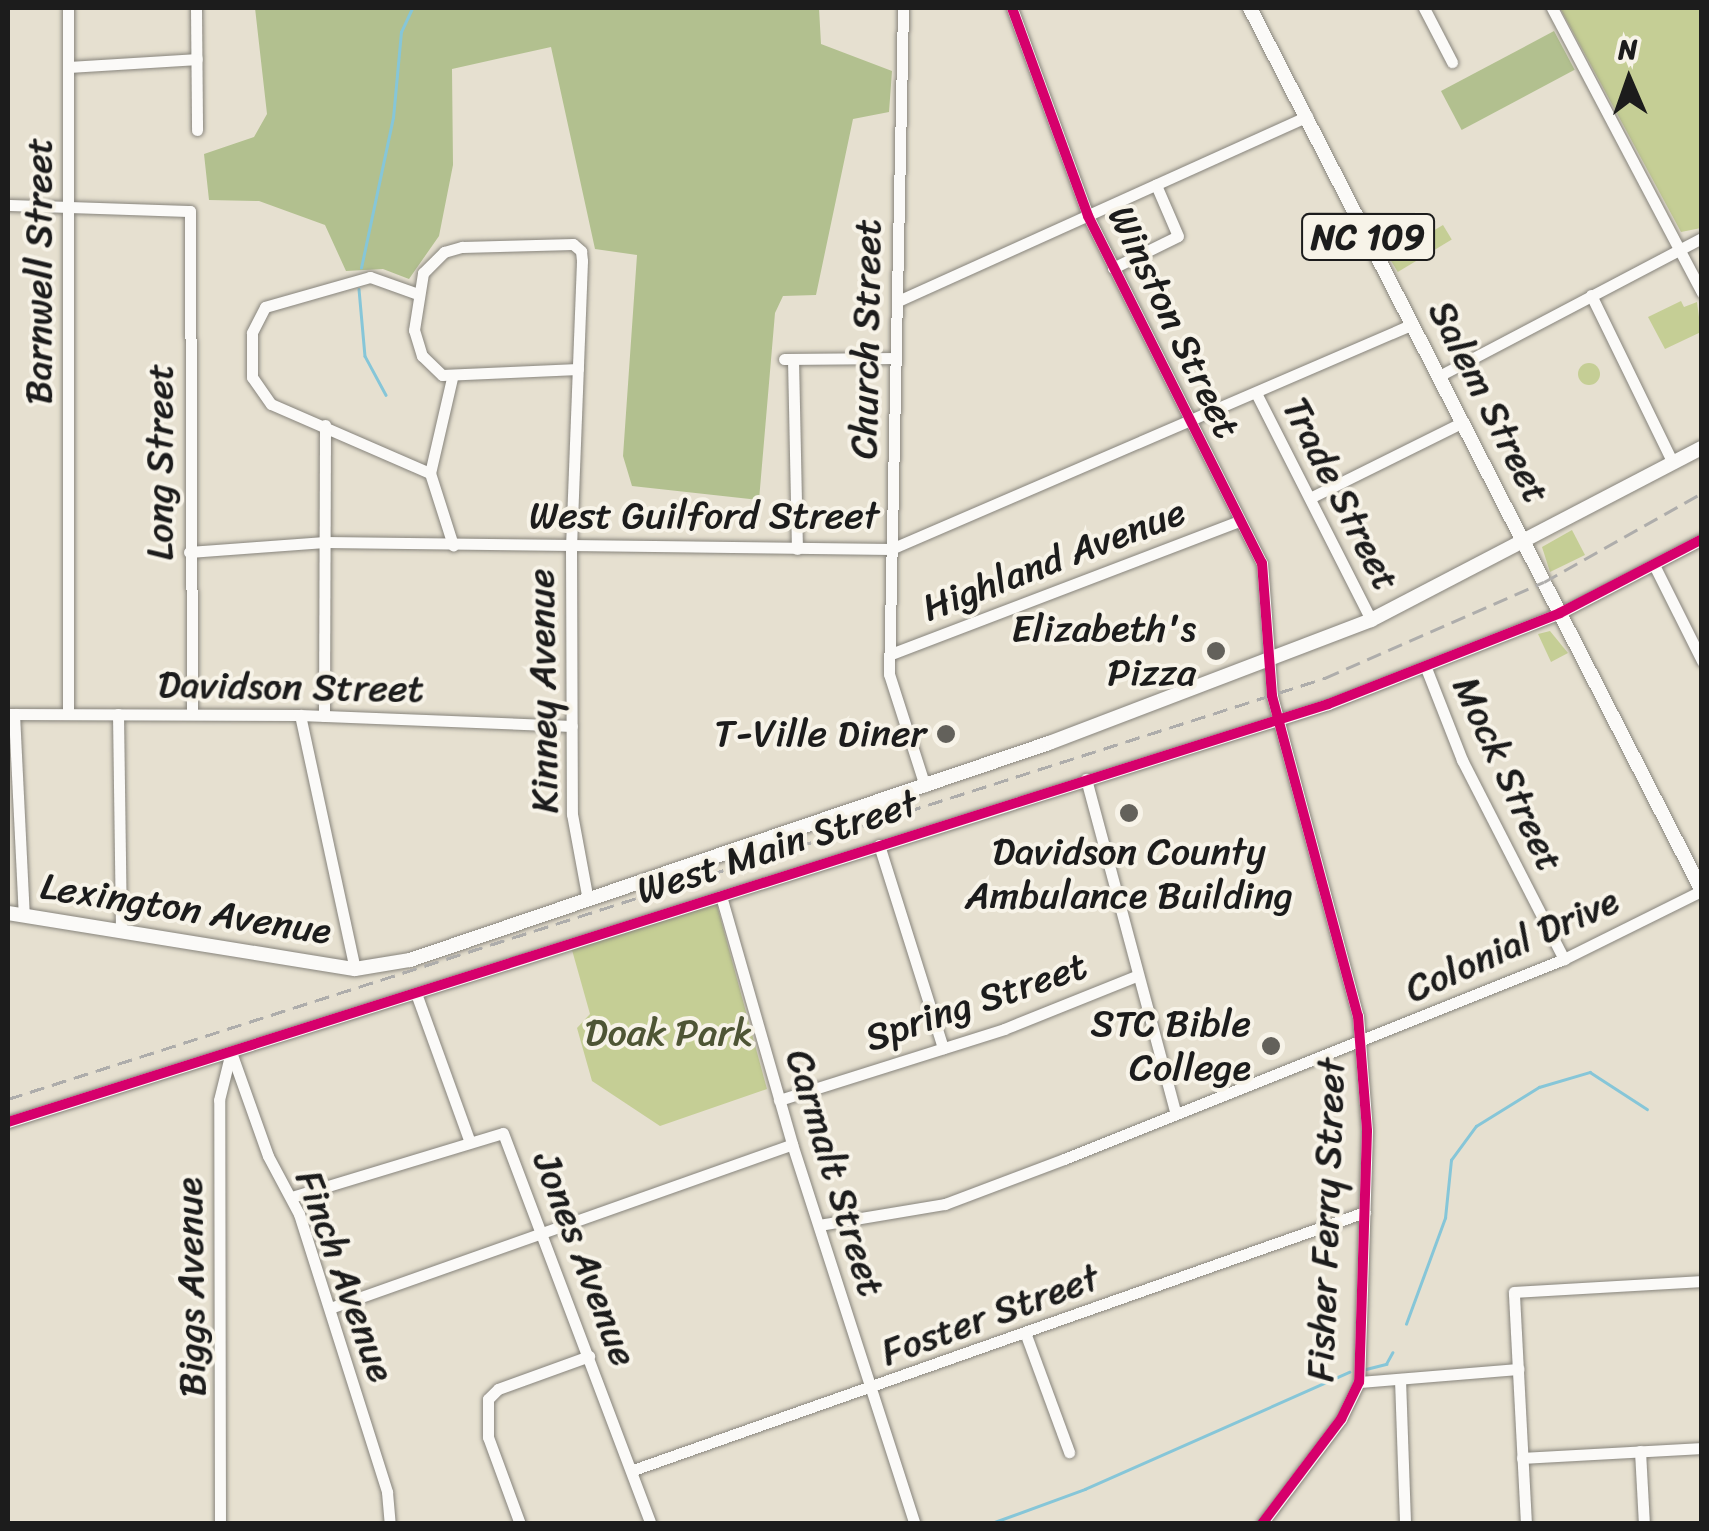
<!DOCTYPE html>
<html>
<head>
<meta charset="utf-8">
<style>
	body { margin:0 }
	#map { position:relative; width:1709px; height:1531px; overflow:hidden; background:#e6e0d0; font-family:Sriracha,sans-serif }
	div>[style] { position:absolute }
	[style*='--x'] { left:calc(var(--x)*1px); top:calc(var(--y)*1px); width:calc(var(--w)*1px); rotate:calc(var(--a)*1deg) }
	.green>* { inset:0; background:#c5ce95; transform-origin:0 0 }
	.round { border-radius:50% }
	.forest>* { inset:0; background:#b2c08f; transform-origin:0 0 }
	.stream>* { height:2.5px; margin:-1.25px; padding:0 1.25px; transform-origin:1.25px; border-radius:1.25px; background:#86c6d8 }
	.roads { filter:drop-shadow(0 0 2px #87847c) drop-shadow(0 0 2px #87847c) }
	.minor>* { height:11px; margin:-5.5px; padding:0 5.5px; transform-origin:5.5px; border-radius:5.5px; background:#fbfaf8 }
	.major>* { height:14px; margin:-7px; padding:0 7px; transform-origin:7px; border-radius:7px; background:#fbfaf8 }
	.rail>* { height:2.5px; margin-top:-1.25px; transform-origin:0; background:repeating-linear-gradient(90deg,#aeadab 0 15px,transparent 0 23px) }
	.cycleway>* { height:10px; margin:-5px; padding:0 5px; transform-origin:5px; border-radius:5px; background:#d6006c }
	.dots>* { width:28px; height:28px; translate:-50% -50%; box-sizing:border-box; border:5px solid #f7f3e8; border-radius:50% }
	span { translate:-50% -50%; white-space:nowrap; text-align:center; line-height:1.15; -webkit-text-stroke:8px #f7f3e8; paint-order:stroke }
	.shield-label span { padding:2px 8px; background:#f7f3e8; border:2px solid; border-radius:8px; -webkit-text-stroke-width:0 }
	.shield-label { font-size:35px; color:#1c1c1c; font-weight:700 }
	.street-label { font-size:38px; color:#1c1c1c }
	.poi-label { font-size:38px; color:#1c1c1c }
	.right { translate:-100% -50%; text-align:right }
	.park-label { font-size:38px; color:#4e5535 }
	.frame { position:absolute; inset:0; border:10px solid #1c1c1c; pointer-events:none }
	.north { position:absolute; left:1579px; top:30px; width:100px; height:100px; -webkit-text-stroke:8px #f7f3e8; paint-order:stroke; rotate:358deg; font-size:28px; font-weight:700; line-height:40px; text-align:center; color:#1c1c1c }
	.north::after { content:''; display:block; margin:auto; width:35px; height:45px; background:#1c1c1c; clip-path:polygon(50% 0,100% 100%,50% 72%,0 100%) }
</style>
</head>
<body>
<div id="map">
	<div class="green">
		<i style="clip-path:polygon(1560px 8px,1701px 8px,1701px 228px,1681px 232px)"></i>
		<i style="left:1443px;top:225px;width:17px;height:63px;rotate:59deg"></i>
		<i style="clip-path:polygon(1681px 301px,1684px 307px,1697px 302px,1701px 332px,1665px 349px,1648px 317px)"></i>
		<i class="round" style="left:1578px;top:363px;width:22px;height:22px"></i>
		<i style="clip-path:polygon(1572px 530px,1585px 555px,1550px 572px,1542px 547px)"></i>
		<i style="clip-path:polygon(1550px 631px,1568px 653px,1551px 662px,1538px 634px)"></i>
		<i style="clip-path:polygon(715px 898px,767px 1089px,660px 1126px,592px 1081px,577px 1028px,590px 1014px,572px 950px)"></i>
	</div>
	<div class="forest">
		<i style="clip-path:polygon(255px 8px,819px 8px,821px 44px,892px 71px,889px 112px,853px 119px,816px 295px,783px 296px,775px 313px,759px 500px,632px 486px,623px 456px,637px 255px,595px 249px,551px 47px,452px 69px,453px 165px,439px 236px,409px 279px,383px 269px,346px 271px,325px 225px,259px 201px,209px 200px,204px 154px,254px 137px,267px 114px)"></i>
		<i style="left:1554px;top:31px;width:44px;height:128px;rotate:62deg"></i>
	</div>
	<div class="stream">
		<i style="--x:361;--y:268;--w:153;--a:-78"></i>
		<i style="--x:393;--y:118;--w:86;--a:-84.7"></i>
		<i style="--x:401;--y:32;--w:26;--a:-65"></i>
		<i style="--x:359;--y:289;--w:67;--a:84.9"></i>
		<i style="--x:365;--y:356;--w:44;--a:61.7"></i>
		<i style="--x:1406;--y:1324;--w:113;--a:-69.8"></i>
		<i style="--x:1445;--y:1218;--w:58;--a:-84.1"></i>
		<i style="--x:1451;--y:1160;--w:42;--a:-53.7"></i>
		<i style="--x:1476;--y:1126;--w:74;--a:-31.8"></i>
		<i style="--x:1539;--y:1087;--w:53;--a:-16.4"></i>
		<i style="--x:1590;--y:1072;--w:68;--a:33"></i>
		<i style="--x:1366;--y:1369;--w:21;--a:-14"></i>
		<i style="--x:1386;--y:1364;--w:13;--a:-61"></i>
		<i style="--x:989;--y:1524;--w:102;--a:-20"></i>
		<i style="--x:1085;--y:1489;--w:289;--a:-23.9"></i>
	</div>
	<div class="roads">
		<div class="minor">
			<i style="--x:196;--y:8;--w:122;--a:89.5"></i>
			<i style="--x:903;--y:8;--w:666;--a:91.2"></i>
			<i style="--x:889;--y:674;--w:118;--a:72.2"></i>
			<i style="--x:1012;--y:8;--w:221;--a:69.9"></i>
			<i style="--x:1088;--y:216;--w:388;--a:63.4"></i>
			<i style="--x:1262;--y:563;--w:133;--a:85.7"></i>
			<i style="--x:1272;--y:696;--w:331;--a:75"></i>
			<i style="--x:1358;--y:1016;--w:115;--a:85.5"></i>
			<i style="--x:1367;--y:1131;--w:251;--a:91.8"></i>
			<i style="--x:1359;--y:1382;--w:41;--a:115.9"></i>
			<i style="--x:1341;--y:1419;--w:131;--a:127"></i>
			<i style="--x:1424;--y:8;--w:61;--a:62.6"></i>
			<i style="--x:1552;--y:8;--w:321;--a:62.2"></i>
			<i style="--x:70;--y:67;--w:127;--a:-3.6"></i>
			<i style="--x:8;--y:205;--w:182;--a:1.9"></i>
			<i style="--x:190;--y:211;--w:502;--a:89.77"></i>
			<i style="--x:1113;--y:268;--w:72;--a:-26.2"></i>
			<i style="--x:1178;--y:236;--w:56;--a:-113.3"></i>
			<i style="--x:415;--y:293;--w:48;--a:-160.4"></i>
			<i style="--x:370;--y:277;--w:109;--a:164.1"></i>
			<i style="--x:265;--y:307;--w:29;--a:117"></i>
			<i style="--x:252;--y:333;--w:44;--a:90"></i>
			<i style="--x:252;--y:377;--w:33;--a:55"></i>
			<i style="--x:271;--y:404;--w:173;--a:23.5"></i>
			<i style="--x:1591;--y:295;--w:187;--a:64"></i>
			<i style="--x:898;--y:301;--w:449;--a:-24.3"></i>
			<i style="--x:784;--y:359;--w:112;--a:-0.5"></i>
			<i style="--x:793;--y:359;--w:190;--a:88.8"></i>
			<i style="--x:578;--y:369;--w:136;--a:177.5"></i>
			<i style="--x:442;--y:375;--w:28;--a:-136"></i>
			<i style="--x:422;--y:356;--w:27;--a:-107"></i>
			<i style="--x:414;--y:330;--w:58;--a:-81"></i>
			<i style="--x:423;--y:273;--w:30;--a:-45"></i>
			<i style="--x:444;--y:252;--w:19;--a:-16"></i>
			<i style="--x:462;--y:247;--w:111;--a:-1.5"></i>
			<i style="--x:573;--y:244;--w:11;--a:41"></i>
			<i style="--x:581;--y:251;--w:10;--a:84"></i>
			<i style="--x:582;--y:261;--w:286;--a:92.2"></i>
			<i style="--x:571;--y:547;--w:267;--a:89.8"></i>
			<i style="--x:572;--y:814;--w:87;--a:79.5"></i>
			<i style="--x:1439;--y:376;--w:297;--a:-27.7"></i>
			<i style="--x:452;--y:378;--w:98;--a:103"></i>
			<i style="--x:430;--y:473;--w:76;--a:72.3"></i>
			<i style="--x:1257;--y:395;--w:252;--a:63.1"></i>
			<i style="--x:1310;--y:498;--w:171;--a:-26.4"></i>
			<i style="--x:189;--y:552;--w:136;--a:-4.2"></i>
			<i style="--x:325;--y:542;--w:566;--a:0.71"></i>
			<i style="--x:891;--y:549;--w:568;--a:-23.32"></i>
			<i style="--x:1654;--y:565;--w:107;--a:63.4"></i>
			<i style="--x:891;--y:654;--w:373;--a:-20.9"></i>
			<i style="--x:1426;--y:668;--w:99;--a:68.6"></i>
			<i style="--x:1462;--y:760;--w:224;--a:62.9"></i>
			<i style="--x:8;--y:714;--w:292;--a:0.2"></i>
			<i style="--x:300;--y:715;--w:272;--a:2.3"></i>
			<i style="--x:14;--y:714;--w:202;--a:87.2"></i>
			<i style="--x:68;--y:714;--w:706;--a:-90"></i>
			<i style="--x:118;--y:714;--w:218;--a:89.2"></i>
			<i style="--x:300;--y:715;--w:260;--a:77.8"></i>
			<i style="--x:324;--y:716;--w:291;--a:-89.8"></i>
			<i style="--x:1086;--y:779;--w:345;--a:75"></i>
			<i style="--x:879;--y:845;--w:213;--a:72.5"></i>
			<i style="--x:721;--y:896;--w:258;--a:74"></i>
			<i style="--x:792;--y:1144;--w:399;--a:72.1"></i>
			<i style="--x:417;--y:996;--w:153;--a:70.1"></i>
			<i style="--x:231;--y:1052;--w:110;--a:70.4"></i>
			<i style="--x:268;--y:1156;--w:66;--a:61.9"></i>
			<i style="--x:299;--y:1214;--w:292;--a:72.4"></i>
			<i style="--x:387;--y:1492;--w:32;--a:85"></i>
			<i style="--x:779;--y:1100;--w:236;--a:-17.5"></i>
			<i style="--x:1004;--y:1029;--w:142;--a:-21.9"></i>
			<i style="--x:8;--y:1122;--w:1385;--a:-17.57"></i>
			<i style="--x:1328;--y:704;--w:249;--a:-21.4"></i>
			<i style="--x:1560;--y:613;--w:160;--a:-27.5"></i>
			<i style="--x:292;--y:1197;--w:220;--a:-16.9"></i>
			<i style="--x:503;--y:1133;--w:418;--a:69.3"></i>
			<i style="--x:819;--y:1225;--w:128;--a:-9.5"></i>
			<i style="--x:945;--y:1204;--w:127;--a:-20.7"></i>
			<i style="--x:1064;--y:1159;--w:539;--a:-21.8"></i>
			<i style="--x:1564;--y:959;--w:153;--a:-26.4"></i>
			<i style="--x:330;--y:1308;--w:490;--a:-19.5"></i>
			<i style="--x:1026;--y:1335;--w:125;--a:69.8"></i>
			<i style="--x:1400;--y:1379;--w:145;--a:88"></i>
			<i style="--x:1359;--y:1382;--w:160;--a:-4.7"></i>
			<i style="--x:1640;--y:1451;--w:73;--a:86.9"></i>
			<i style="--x:1522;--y:1458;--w:180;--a:-3.2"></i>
			<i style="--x:633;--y:1470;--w:776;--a:-19.42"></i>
			<i style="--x:220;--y:1524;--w:424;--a:-90.1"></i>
			<i style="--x:219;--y:1100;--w:49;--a:-76"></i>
			<i style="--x:520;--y:1524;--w:93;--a:-110.2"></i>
			<i style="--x:488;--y:1437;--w:38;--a:-90"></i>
			<i style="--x:488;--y:1399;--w:14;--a:-45"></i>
			<i style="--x:498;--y:1389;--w:97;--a:-19.9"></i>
			<i style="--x:1526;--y:1524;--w:232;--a:-93"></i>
			<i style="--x:1514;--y:1292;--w:188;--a:-3.3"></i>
		</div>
		<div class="major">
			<i style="--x:1250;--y:8;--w:992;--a:62.89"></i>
			<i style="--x:8;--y:913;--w:351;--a:9.2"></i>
			<i style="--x:355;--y:969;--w:56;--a:-9.3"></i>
			<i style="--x:410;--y:960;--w:675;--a:-18.76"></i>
			<i style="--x:1049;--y:743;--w:345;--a:-20.9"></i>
			<i style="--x:1371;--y:620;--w:373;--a:-27.5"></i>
		</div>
	</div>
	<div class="rail">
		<i style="--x:8;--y:1099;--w:1383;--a:-17.73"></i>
		<i style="--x:1325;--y:678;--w:239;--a:-23.7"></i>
		<i style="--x:1544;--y:582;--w:181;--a:-29.4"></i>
	</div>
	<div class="cycleway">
		<i style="--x:1012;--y:8;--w:221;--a:69.9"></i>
		<i style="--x:1088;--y:216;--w:388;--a:63.4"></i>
		<i style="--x:1262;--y:563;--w:133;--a:85.7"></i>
		<i style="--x:1272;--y:696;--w:331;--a:75"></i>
		<i style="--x:1358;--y:1016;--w:115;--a:85.5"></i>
		<i style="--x:1367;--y:1131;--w:251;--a:91.8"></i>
		<i style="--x:1359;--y:1382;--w:41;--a:115.9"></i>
		<i style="--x:1341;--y:1419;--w:131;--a:127"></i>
		<i style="--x:8;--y:1122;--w:1385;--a:-17.57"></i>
		<i style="--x:1328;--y:704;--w:249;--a:-21.4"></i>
		<i style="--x:1560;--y:613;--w:160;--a:-27.5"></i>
	</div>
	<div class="dots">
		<i style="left:1216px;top:651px;background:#63615b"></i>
		<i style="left:946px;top:734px;background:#63615b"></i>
		<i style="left:1129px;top:813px;background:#63615b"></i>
		<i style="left:1271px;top:1046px;background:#63615b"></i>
	</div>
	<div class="shield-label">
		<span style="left:1368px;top:237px">NC 109</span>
	</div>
	<div class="street-label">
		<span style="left:39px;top:271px;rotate:-90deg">Barnwell Street</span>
		<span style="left:1174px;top:322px;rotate:64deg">Winston Street</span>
		<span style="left:866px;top:339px;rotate:-89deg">Church Street</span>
		<span style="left:1489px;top:402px;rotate:63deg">Salem Street</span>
		<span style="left:160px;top:462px;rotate:-90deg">Long Street</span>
		<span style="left:1341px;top:494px;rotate:63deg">Trade Street</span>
		<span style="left:704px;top:516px">West Guilford Street</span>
		<span style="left:1054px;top:560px;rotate:-21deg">Highland Avenue</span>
		<span style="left:291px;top:687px;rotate:1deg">Davidson Street</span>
		<span style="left:543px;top:691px;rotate:-91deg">Kinney Avenue</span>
		<span style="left:1508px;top:774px;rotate:65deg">Mock Street</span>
		<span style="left:777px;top:847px;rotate:-18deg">West Main Street</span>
		<span style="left:186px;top:909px;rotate:9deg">Lexington Avenue</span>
		<span style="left:1512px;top:945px;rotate:-24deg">Colonial Drive</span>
		<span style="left:976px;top:1002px;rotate:-19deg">Spring Street</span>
		<span style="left:835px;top:1173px;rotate:73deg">Carmalt Street</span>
		<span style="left:1326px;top:1220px;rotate:-88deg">Fisher Ferry Street</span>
		<span style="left:585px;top:1259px;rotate:69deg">Jones Avenue</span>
		<span style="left:345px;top:1276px;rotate:70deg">Finch Avenue</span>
		<span style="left:191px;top:1287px;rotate:-91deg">Biggs Avenue</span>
		<span style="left:990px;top:1315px;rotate:-20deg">Foster Street</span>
	</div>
	<div class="poi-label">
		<span class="right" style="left:1196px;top:651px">Elizabeth's<br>Pizza</span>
		<span class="right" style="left:926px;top:734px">T-Ville Diner</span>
		<span style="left:1129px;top:874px">Davidson County<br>Ambulance Building</span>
		<span class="right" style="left:1251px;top:1046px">STC Bible<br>College</span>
	</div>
	<div class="park-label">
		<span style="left:669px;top:1033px">Doak Park</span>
	</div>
	<div class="frame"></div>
	<div class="north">N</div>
</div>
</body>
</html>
